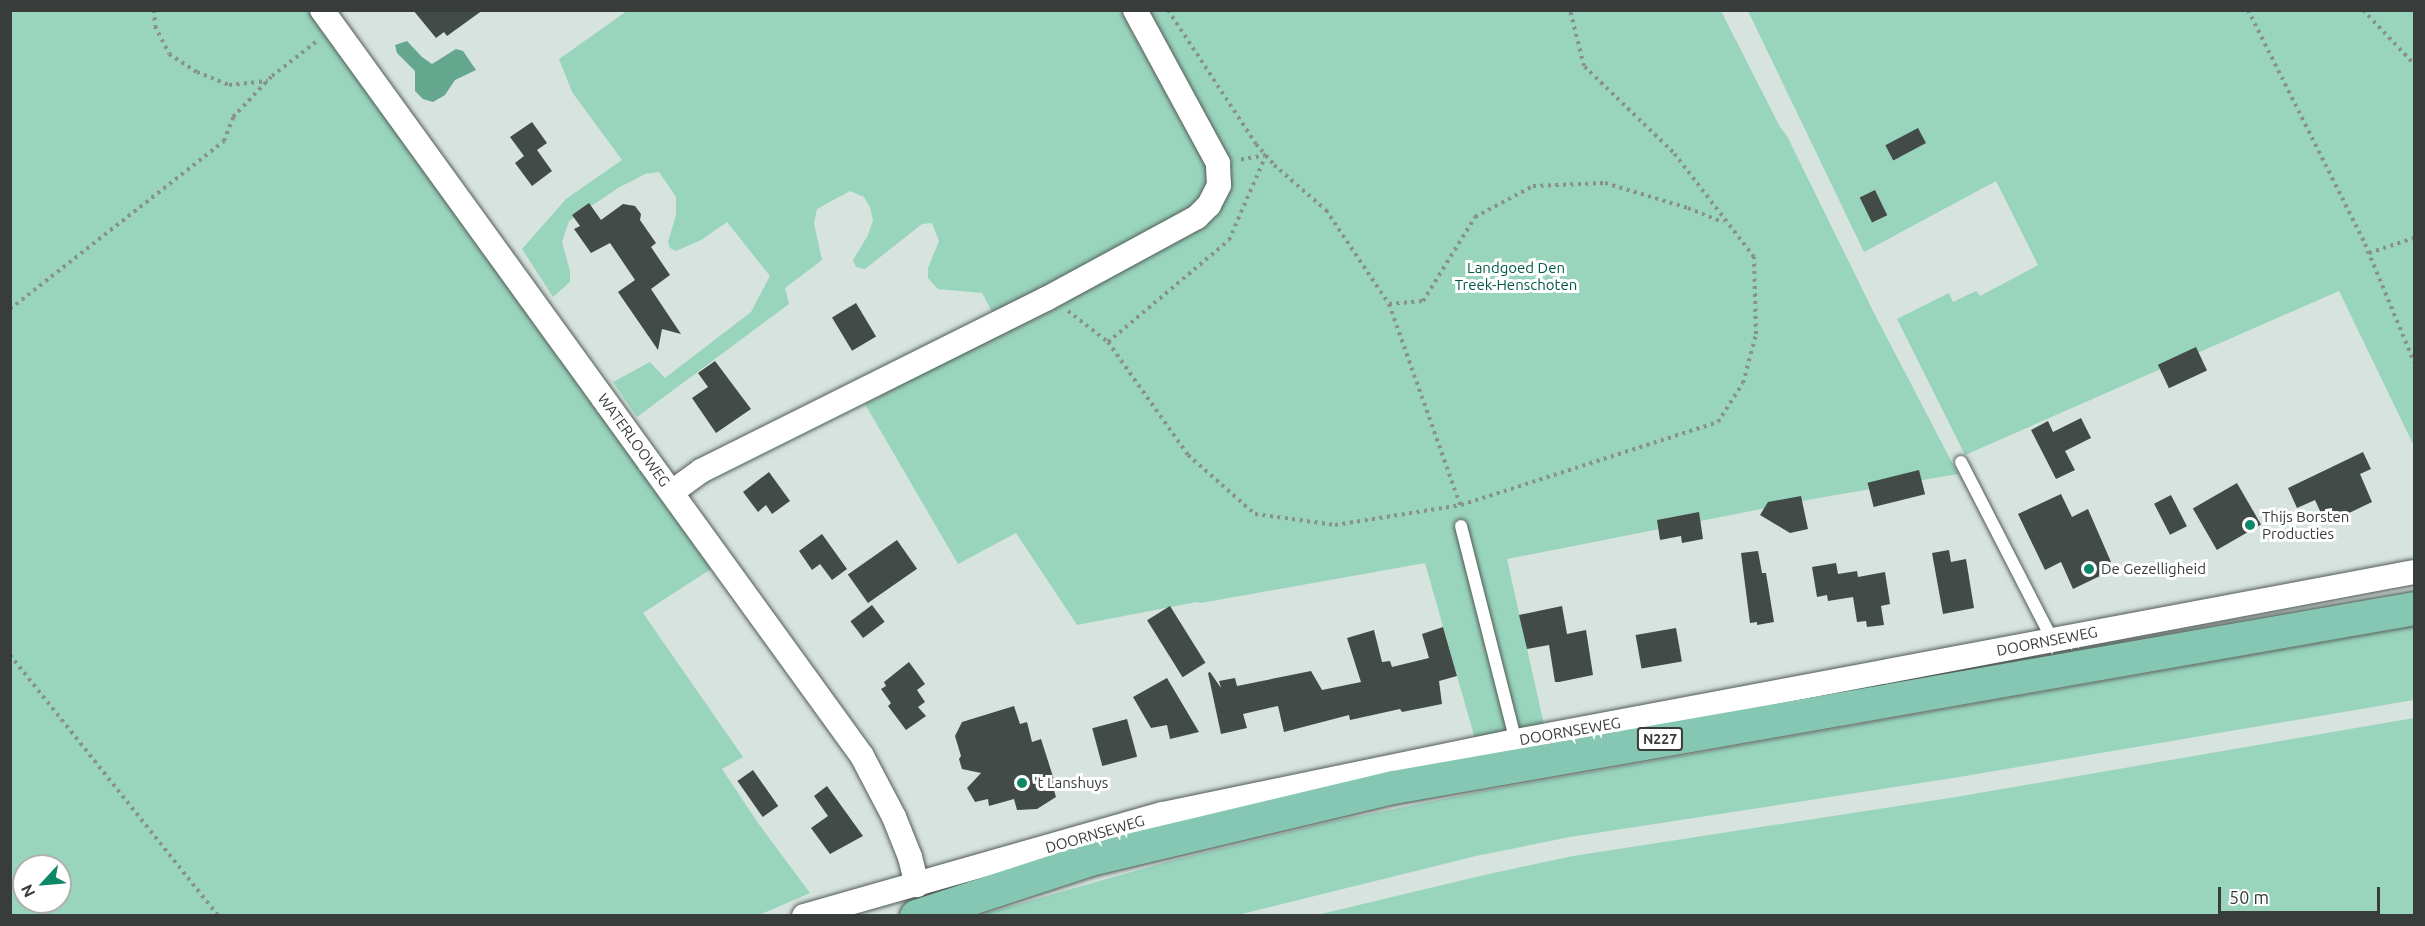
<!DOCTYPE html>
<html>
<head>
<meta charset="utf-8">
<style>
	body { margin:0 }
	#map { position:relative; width:2425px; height:926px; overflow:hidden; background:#d7e3de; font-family:Ubuntu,sans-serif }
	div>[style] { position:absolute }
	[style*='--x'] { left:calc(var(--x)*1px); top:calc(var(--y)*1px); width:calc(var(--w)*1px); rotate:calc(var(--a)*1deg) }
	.green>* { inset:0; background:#99d4bd }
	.water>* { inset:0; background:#65a68e }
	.building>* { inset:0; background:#424b47; transform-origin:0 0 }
	.path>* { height:4px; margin-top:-2px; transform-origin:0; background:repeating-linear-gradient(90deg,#89918e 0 3px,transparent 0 7.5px) }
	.roads { filter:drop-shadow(0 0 2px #515b57) drop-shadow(0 0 2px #515b57) }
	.lane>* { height:12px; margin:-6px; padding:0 6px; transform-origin:6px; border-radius:6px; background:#fff }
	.street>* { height:24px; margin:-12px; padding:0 12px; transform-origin:12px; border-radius:12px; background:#fff }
	.primary>* { height:33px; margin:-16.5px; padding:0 16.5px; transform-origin:16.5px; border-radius:16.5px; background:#85c7b3 }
	.dots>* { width:16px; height:16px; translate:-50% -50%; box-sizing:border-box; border:3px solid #fff; border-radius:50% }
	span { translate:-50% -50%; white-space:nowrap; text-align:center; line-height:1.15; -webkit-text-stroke:6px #fff; paint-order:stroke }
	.shield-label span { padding:2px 4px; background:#fff; border:2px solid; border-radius:4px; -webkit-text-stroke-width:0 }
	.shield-label { font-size:14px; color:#383c3a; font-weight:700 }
	.park-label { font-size:15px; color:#005a44 }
	.street-label { font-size:15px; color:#383c3a }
	.poi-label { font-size:15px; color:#383c3a }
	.left { translate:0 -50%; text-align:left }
	.frame { position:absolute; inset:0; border:12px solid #383c3a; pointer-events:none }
	.north { position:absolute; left:12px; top:854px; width:60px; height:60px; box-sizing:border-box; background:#fff; border:2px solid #afb1b0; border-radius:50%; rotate:244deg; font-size:16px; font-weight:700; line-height:24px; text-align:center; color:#383c3a }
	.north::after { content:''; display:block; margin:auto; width:21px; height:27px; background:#0e8768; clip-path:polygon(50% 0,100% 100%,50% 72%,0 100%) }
	.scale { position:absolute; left:2218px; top:887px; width:162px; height:27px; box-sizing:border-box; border:3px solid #383c3a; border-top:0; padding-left:8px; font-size:18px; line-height:21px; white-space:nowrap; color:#383c3a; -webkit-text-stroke:4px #fff; paint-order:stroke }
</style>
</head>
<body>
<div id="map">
	<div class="green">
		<i style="clip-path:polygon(evenodd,10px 11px,309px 11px,711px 569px,643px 613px,743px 757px,722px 769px,758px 823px,810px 893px,757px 916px,11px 915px,10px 11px,24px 866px,60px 866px,60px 902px,24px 902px,24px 866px)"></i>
		<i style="clip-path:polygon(627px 11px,1121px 11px,1205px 164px,1211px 179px,1209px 195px,1188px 212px,995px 317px,982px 293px,938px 289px,928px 278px,928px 268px,939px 241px,932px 223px,922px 224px,865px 269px,856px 267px,853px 260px,868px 235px,873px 220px,870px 207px,864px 197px,850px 191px,817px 209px,814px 223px,822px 260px,785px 288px,789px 304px,637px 417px,613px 382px,650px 362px,665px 378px,751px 312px,770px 276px,727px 222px,701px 240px,676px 251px,670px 248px,668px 242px,676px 215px,676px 197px,659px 172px,645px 174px,618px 188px,569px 221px,562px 242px,570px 271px,570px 282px,553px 297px,522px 249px,566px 199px,622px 160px,572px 92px,559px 59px)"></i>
		<i style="clip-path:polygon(1144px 11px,1721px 11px,1780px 127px,1787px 136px,1874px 313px,1958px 474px,1807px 500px,1507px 559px,1545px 729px,1475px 739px,1425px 563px,1201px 603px,1197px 602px,1077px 625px,1016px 533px,958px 564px,865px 404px,1028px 318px,1228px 186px)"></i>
		<i style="clip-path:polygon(1748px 11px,2414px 11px,2414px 446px,2339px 291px,1965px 455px,1897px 319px,1949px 293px,1953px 302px,1976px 291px,1980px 296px,2038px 265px,1996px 181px,1864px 252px)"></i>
		<i style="clip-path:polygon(2414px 626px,2414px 700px,1953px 778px,1570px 837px,1476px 856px,1238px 915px,976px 916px,1170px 861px,1334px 821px,1483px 791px)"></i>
		<i style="clip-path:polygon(2414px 718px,2414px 915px,1317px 915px,1480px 876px,1573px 856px,1956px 797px)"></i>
	</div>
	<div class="water">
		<i style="clip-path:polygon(407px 41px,422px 57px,432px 64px,456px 49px,463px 51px,476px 70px,455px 80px,445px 95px,433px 102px,423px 99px,415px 91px,415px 71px,397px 53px,395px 45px)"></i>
	</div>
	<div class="building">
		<i style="clip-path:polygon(413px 10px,483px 10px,447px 36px,444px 32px,436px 38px)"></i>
		<i style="clip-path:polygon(532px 122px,547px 143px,537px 150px,552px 171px,532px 186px,515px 163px,524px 156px,510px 137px)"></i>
		<i style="left:1918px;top:128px;width:17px;height:37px;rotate:62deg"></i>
		<i style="left:1875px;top:190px;width:28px;height:17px;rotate:64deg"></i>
		<i style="clip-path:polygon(589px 203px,601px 220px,623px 204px,635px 206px,641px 214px,640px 220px,656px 243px,651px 247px,670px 275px,651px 289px,681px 334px,662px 329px,658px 350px,618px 292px,635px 280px,610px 243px,591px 253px,574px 229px,580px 226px,572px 215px)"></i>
		<i style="left:856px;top:303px;width:39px;height:28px;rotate:59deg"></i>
		<i style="left:2196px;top:347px;width:26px;height:42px;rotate:65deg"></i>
		<i style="clip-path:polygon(715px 361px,751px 409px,716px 433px,692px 398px,708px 387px,698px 373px)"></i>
		<i style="clip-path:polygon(2081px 418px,2091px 438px,2065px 451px,2075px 470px,2056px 479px,2031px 430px,2048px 421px,2053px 432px)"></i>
		<i style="clip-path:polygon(2363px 452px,2371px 469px,2360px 474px,2372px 502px,2326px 524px,2315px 500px,2297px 508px,2288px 488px)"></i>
		<i style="left:1919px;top:470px;width:25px;height:53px;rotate:76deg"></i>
		<i style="clip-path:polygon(769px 472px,790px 501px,772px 514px,766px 505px,758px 512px,743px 492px)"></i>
		<i style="left:2237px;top:483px;width:48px;height:51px;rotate:60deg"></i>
		<i style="clip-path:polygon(2061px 494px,2072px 517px,2088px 509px,2111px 562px,2099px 568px,2102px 575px,2073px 589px,2061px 562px,2045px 570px,2018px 514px)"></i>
		<i style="left:2171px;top:495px;width:35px;height:19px;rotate:63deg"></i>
		<i style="clip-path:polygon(1801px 496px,1808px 529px,1790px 533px,1760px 515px,1768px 502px)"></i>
		<i style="clip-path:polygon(1699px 512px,1703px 539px,1682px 543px,1681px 536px,1660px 540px,1657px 520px)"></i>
		<i style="clip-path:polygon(822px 534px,847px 569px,832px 580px,820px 564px,812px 570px,799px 551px)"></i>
		<i style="left:897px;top:540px;width:35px;height:60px;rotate:55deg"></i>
		<i style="clip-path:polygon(1949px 550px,1951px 562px,1966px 559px,1974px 608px,1943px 614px,1932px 553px)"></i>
		<i style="clip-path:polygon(1758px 551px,1762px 573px,1766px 573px,1774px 622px,1757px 625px,1757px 622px,1750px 623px,1741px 553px)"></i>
		<i style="clip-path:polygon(1836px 563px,1838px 574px,1857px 571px,1858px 577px,1885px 572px,1890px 604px,1881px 606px,1884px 625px,1867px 627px,1866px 621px,1857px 622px,1853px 597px,1828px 601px,1827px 595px,1817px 597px,1812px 567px)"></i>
		<i style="left:872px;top:605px;width:21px;height:27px;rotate:53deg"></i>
		<i style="left:1170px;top:606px;width:67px;height:27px;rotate:58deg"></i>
		<i style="clip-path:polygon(1562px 606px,1567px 634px,1586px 630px,1593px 675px,1559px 682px,1555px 682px,1549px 645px,1527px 649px,1519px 615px)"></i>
		<i style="clip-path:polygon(1443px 627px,1457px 676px,1439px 681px,1442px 704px,1402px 712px,1400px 709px,1350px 720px,1349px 715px,1284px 732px,1278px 706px,1243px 714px,1247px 728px,1221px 734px,1208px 673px,1210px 672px,1221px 688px,1219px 681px,1235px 678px,1237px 686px,1311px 671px,1322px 690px,1361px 682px,1347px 638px,1374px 630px,1382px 662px,1390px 661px,1392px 667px,1429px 658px,1422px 634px)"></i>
		<i style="left:1676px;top:628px;width:34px;height:41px;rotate:80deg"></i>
		<i style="clip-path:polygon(909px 662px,925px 684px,917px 690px,925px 702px,918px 707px,926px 716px,906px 730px,888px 706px,891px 703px,881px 689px,886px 686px,884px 682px)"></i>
		<i style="clip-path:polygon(1167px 678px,1199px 732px,1170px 739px,1167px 725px,1151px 728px,1133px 697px)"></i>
		<i style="clip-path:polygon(1014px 706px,1020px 724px,1027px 722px,1032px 742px,1041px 739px,1056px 786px,1053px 787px,1056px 797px,1037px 809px,1017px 810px,1014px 799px,989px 806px,988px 799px,975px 802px,967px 788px,981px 773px,962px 769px,959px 759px,961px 756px,955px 736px,962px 722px)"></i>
		<i style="left:1127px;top:719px;width:39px;height:36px;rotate:75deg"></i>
		<i style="left:753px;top:770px;width:44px;height:19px;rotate:55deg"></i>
		<i style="clip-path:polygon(827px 786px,863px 836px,830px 854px,811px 828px,828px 816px,814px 796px)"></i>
	</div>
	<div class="path">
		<i style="--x:154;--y:10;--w:16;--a:86"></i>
		<i style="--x:155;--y:26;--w:31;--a:63"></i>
		<i style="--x:169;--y:54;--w:33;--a:33"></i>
		<i style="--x:197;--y:72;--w:35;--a:22"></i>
		<i style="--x:229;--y:85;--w:39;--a:-6"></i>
		<i style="--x:1168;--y:10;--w:160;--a:56.7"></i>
		<i style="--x:1256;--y:144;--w:28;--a:49"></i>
		<i style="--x:1274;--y:165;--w:69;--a:40.9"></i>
		<i style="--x:1326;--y:210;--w:113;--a:56.2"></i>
		<i style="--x:1389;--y:304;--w:215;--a:70.5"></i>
		<i style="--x:2248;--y:10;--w:262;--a:63.4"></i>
		<i style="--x:2365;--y:244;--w:128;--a:67.4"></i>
		<i style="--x:2363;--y:10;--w:74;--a:46.6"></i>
		<i style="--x:2369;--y:253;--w:47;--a:-18.4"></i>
		<i style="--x:1389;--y:304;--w:34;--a:-5"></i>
		<i style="--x:1423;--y:301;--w:99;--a:-58.2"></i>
		<i style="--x:1475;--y:217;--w:66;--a:-28.1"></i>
		<i style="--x:1533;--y:186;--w:72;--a:-2.4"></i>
		<i style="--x:1605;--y:183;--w:87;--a:16.8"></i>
		<i style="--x:1688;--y:208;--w:38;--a:22"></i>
		<i style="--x:10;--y:309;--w:272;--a:-38.1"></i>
		<i style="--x:224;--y:141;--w:26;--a:-69"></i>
		<i style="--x:233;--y:117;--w:57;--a:-46.4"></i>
		<i style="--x:272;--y:76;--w:57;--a:-37.9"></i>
		<i style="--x:1068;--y:311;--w:51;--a:37.8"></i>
		<i style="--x:1108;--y:342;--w:138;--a:54.7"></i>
		<i style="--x:1188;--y:455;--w:89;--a:41.4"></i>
		<i style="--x:1255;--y:514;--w:81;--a:7.8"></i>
		<i style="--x:1335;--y:525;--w:128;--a:-9"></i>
		<i style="--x:1461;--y:505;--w:270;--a:-17.9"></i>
		<i style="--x:1718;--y:422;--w:46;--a:-57.3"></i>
		<i style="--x:1743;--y:383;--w:51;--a:-75.1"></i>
		<i style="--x:1756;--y:334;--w:77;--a:-91.5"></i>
		<i style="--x:1754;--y:257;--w:133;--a:-127.6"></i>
		<i style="--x:1673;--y:152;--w:124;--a:-136"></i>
		<i style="--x:1584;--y:66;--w:58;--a:-104"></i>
		<i style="--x:1108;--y:342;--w:158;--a:-40.1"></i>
		<i style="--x:1229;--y:240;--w:93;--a:-66.5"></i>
		<i style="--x:1266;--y:155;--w:27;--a:170"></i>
		<i style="--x:10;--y:655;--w:334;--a:51.4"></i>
	</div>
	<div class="roads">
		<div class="lane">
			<i style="--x:1961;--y:462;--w:199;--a:62.8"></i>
			<i style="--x:1461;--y:526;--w:222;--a:75.7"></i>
		</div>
		<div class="street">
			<i style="--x:322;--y:10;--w:921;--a:54.1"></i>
			<i style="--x:862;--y:756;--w:69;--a:62.3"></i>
			<i style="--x:894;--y:817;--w:43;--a:68.2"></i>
			<i style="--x:910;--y:857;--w:29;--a:76"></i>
			<i style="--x:672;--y:492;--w:36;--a:-36"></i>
			<i style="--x:701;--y:471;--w:385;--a:-26.5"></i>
			<i style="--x:1046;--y:299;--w:172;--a:-28.5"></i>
			<i style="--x:1197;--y:217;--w:17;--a:-45"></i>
			<i style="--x:1209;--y:205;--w:22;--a:-63"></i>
			<i style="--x:1219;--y:185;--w:22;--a:-93"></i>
			<i style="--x:1218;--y:163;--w:174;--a:-118.5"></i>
			<i style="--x:804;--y:916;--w:373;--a:-15.9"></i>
			<i style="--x:1163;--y:814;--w:360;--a:-11.7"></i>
			<i style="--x:1516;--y:741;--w:914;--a:-10.66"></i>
		</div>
		<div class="primary">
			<i style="--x:916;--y:916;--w:183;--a:-18.1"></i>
			<i style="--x:1090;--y:859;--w:311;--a:-13.4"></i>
			<i style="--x:1393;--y:787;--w:1037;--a:-9.94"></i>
		</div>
	</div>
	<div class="dots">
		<i style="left:2250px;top:525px;background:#0e8768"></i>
		<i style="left:2089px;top:569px;background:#0e8768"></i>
		<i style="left:1022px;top:783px;background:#0e8768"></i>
	</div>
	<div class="shield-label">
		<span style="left:1660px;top:739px">N227</span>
	</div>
	<div class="park-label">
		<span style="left:1516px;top:276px">Landgoed Den<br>Treek-Henschoten</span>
	</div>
	<div class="street-label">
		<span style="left:634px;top:440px;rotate:54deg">WATERLOOWEG</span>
		<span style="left:2047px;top:641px;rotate:-11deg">DOORNSEWEG</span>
		<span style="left:1570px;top:731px;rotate:-10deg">DOORNSEWEG</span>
		<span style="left:1095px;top:834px;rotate:-16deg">DOORNSEWEG</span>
	</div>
	<div class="poi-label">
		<span class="left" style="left:2262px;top:525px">Thijs Borsten<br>Producties</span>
		<span class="left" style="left:2101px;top:569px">De Gezelligheid</span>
		<span class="left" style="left:1034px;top:783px">'t Lanshuys</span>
	</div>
	<div class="frame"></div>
	<div class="north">N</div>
	<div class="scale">50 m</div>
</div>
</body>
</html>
